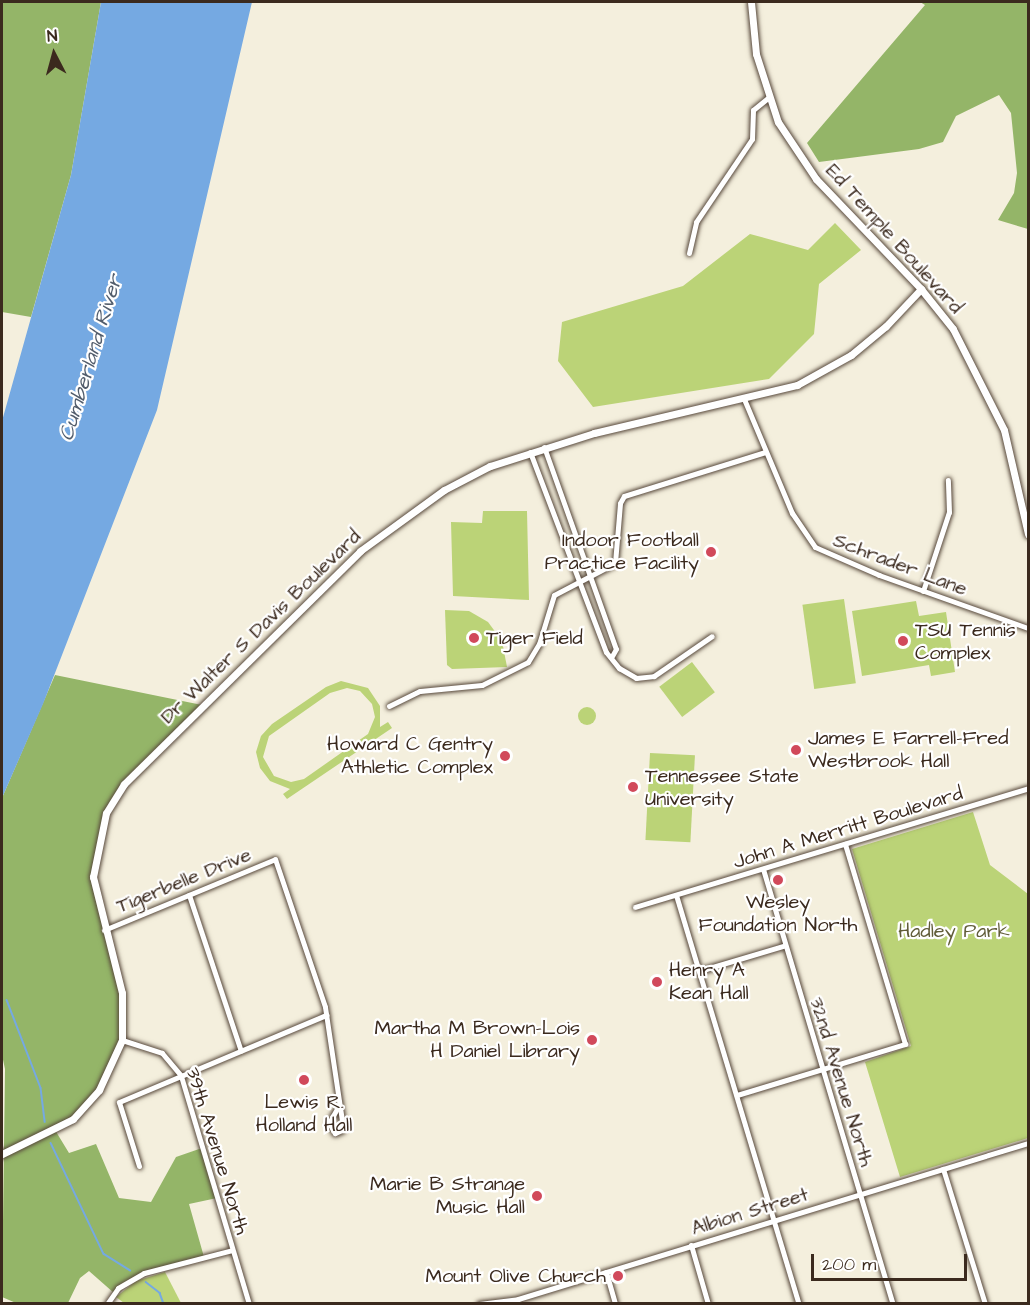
<!DOCTYPE html>
<html>
<head>
<meta charset="utf-8">
<style>
	body { margin:0 }
	#map { position:relative; width:1030px; height:1305px; overflow:hidden; background:#f4efdd; font-family:"Architects Daughter",sans-serif }
	div>[style] { position:absolute }
	[style*='--x'] { left:calc(var(--x)*1px); top:calc(var(--y)*1px); width:calc(var(--w)*1px); rotate:calc(var(--a)*1deg) }
	.green>* { inset:0; background:#bbd377; transform-origin:0 0 }
	.round { border-radius:50% }
	.forest>* { inset:0; background:#94b568 }
	.water>* { inset:0; background:#75a9e2 }
	.stream>* { height:1.5px; margin:-0.75px; padding:0 0.75px; transform-origin:0.75px; border-radius:0.75px; background:#75a9e2 }
	.roads { filter:drop-shadow(0 0 2px #57483b) drop-shadow(0 0 2px #57483b) }
	.minor>* { height:5px; margin:-2.5px; padding:0 2.5px; transform-origin:2.5px; border-radius:2.5px; background:#fff }
	.major>* { height:7px; margin:-3.5px; padding:0 3.5px; transform-origin:3.5px; border-radius:3.5px; background:#fff }
	.dots>* { width:16px; height:16px; translate:-50% -50%; box-sizing:border-box; border:3px solid #fff; border-radius:50% }
	span { translate:-50% -50%; white-space:nowrap; text-align:center; line-height:1.15; -webkit-text-stroke:4.5px #fff; paint-order:stroke }
	.street-label { font-size:20px; color:#3b2a1e }
	.poi-label { font-size:20px; color:#3b2a1e }
	.right { translate:-100% -50%; text-align:right }
	.left { translate:0 -50%; text-align:left }
	.park-label { font-size:20px; color:#615d39 }
	.water-label { font-size:21px; color:#525d6c; font-style:italic }
	.frame { position:absolute; inset:0; border:3px solid #3b2a1e; pointer-events:none }
	.north { position:absolute; left:24px; top:24px; width:60px; height:60px; -webkit-text-stroke:4px #fff; paint-order:stroke; rotate:354deg; font-size:16px; font-weight:700; line-height:24px; text-align:center; color:#3b2a1e }
	.north::after { content:''; display:block; margin:auto; width:21px; height:27px; background:#3b2a1e; clip-path:polygon(50% 0,100% 100%,50% 72%,0 100%) }
	.scale { position:absolute; left:811px; top:1254px; width:156px; height:27px; box-sizing:border-box; border:3px solid #3b2a1e; border-top:0; padding-left:8px; font-size:18px; line-height:21px; white-space:nowrap; color:#3b2a1e; -webkit-text-stroke:4px #fff; paint-order:stroke }
</style>
</head>
<body>
<div id="map">
	<div class="green">
		<i style="clip-path:polygon(835px 223px,861px 250px,819px 284px,814px 334px,769px 379px,593px 407px,558px 361px,562px 322px,683px 286px,750px 234px,808px 250px)"></i>
		<i style="clip-path:polygon(483px 511px,527px 511px,529px 600px,453px 596px,451px 522px,482px 523px)"></i>
		<i style="left:844px;top:599px;width:85px;height:42px;rotate:82deg"></i>
		<i style="clip-path:polygon(916px 601px,919px 616px,946px 612px,955px 672px,931px 676px,929px 665px,862px 676px,852px 611px)"></i>
		<i style="clip-path:polygon(445px 610px,469px 611px,488px 622px,502px 641px,507px 667px,452px 669px,447px 665px)"></i>
		<i style="left:692px;top:662px;width:38px;height:41px;rotate:53deg"></i>
		<i style="clip-path:polygon(evenodd,341px 681px,368px 688px,380px 706px,380px 727px,388px 722px,392px 728px,287px 799px,283px 794px,290px 789px,270px 781px,260px 768px,256px 752px,261px 736px,272px 724px,326px 687px,341px 681px,347px 688px,360px 691px,372px 704px,375px 717px,368px 734px,304px 779px,291px 782px,274px 776px,263px 757px,269px 736px,330px 693px,347px 688px)"></i>
		<i class="round" style="left:578px;top:707px;width:18px;height:18px"></i>
		<i style="left:650px;top:753px;width:45px;height:87px;rotate:3deg"></i>
		<i style="clip-path:polygon(973px 812px,990px 865px,1028px 894px,1028px 1138px,900px 1177px,865px 1062px,911px 1046px,852px 849px)"></i>
		<i style="clip-path:polygon(165px 1272px,181px 1303px,124px 1303px,116px 1297px,136px 1281px)"></i>
	</div>
	<div class="forest">
		<i style="clip-path:polygon(2px 2px,101px 2px,71px 175px,31px 317px,2px 312px)"></i>
		<i style="clip-path:polygon(920px 2px,1028px 2px,1028px 229px,998px 220px,1014px 193px,1017px 173px,1011px 113px,999px 95px,956px 116px,943px 142px,919px 149px,819px 162px,807px 143px,925px 5px)"></i>
		<i style="clip-path:polygon(55px 675px,202px 705px,124px 783px,106px 813px,93px 877px,118px 971px,122px 1040px,99px 1090px,73px 1119px,55px 1130px,69px 1153px,96px 1144px,119px 1198px,151px 1202px,176px 1157px,202px 1148px,217px 1198px,189px 1204px,204px 1257px,144px 1273px,114px 1293px,89px 1271px,80px 1278px,68px 1303px,16px 1303px,2px 1297px,5px 1069px,2px 1055px,2px 798px)"></i>
	</div>
	<div class="water">
		<i style="clip-path:polygon(101px 2px,252px 2px,157px 410px,43px 704px,2px 798px,2px 421px,71px 175px)"></i>
	</div>
	<div class="stream">
		<i style="--x:7;--y:1000;--w:94;--a:68.9"></i>
		<i style="--x:41;--y:1088;--w:34;--a:83"></i>
		<i style="--x:51;--y:1143;--w:123;--a:64.5"></i>
		<i style="--x:104;--y:1254;--w:31;--a:32"></i>
		<i style="--x:146;--y:1282;--w:18;--a:38"></i>
		<i style="--x:160;--y:1293;--w:12;--a:70"></i>
	</div>
	<div class="roads">
		<div class="minor">
			<i style="--x:689;--y:253;--w:32;--a:-77"></i>
			<i style="--x:696;--y:222;--w:100;--a:-56"></i>
			<i style="--x:752;--y:139;--w:29;--a:-88"></i>
			<i style="--x:753;--y:110;--w:19;--a:-39"></i>
			<i style="--x:744;--y:399;--w:124;--a:67.2"></i>
			<i style="--x:792;--y:513;--w:41;--a:55.9"></i>
			<i style="--x:815;--y:547;--w:70;--a:23.6"></i>
			<i style="--x:879;--y:575;--w:158;--a:19.6"></i>
			<i style="--x:544;--y:447;--w:214;--a:70.4"></i>
			<i style="--x:616;--y:649;--w:8;--a:120"></i>
			<i style="--x:530;--y:452;--w:214;--a:69.2"></i>
			<i style="--x:606;--y:652;--w:21;--a:51"></i>
			<i style="--x:619;--y:668;--w:20;--a:30"></i>
			<i style="--x:636;--y:678;--w:18;--a:-6"></i>
			<i style="--x:654;--y:676;--w:70;--a:-34.6"></i>
			<i style="--x:923;--y:591;--w:83;--a:-71.8"></i>
			<i style="--x:949;--y:512;--w:32;--a:-92"></i>
			<i style="--x:389;--y:706;--w:34;--a:-26"></i>
			<i style="--x:420;--y:691;--w:62;--a:-5.5"></i>
			<i style="--x:482;--y:685;--w:51;--a:-26.6"></i>
			<i style="--x:528;--y:662;--w:21;--a:-59"></i>
			<i style="--x:539;--y:644;--w:51;--a:-73"></i>
			<i style="--x:554;--y:595;--w:69;--a:-27.7"></i>
			<i style="--x:615;--y:563;--w:60;--a:-85.2"></i>
			<i style="--x:620;--y:503;--w:8;--a:-60"></i>
			<i style="--x:624;--y:496;--w:148;--a:-17.3"></i>
			<i style="--x:763;--y:869;--w:454;--a:73.4"></i>
			<i style="--x:189;--y:895;--w:164;--a:71.6"></i>
			<i style="--x:676;--y:895;--w:427;--a:73.3"></i>
			<i style="--x:635;--y:907;--w:411;--a:-16.8"></i>
			<i style="--x:104;--y:930;--w:185;--a:-22.5"></i>
			<i style="--x:275;--y:859;--w:156;--a:71.3"></i>
			<i style="--x:325;--y:1007;--w:115;--a:81.5"></i>
			<i style="--x:342;--y:1121;--w:9;--a:90"></i>
			<i style="--x:342;--y:1130;--w:8;--a:157"></i>
			<i style="--x:335;--y:1133;--w:12;--a:-121"></i>
			<i style="--x:329;--y:1123;--w:21;--a:-61"></i>
			<i style="--x:699;--y:971;--w:88;--a:-16.6"></i>
			<i style="--x:122;--y:1040;--w:42;--a:18"></i>
			<i style="--x:162;--y:1053;--w:30;--a:50"></i>
			<i style="--x:181;--y:1076;--w:238;--a:73.4"></i>
			<i style="--x:737;--y:1095;--w:176;--a:-16.9"></i>
			<i style="--x:905;--y:1044;--w:209;--a:-106.7"></i>
			<i style="--x:139;--y:1166;--w:67;--a:-107.4"></i>
			<i style="--x:119;--y:1102;--w:225;--a:-22.8"></i>
			<i style="--x:943;--y:1169;--w:141;--a:72.7"></i>
			<i style="--x:691;--y:1245;--w:61;--a:73.9"></i>
			<i style="--x:606;--y:1272;--w:33;--a:74"></i>
			<i style="--x:107;--y:1304;--w:19;--a:-55"></i>
			<i style="--x:118;--y:1288;--w:30;--a:-30"></i>
			<i style="--x:144;--y:1273;--w:91;--a:-14.6"></i>
			<i style="--x:479;--y:1304;--w:39;--a:-7"></i>
			<i style="--x:518;--y:1299;--w:533;--a:-17.01"></i>
		</div>
		<div class="major">
			<i style="--x:751;--y:2;--w:52;--a:84.5"></i>
			<i style="--x:756;--y:54;--w:71;--a:72.1"></i>
			<i style="--x:778;--y:122;--w:69;--a:56.3"></i>
			<i style="--x:816;--y:179;--w:152;--a:46.3"></i>
			<i style="--x:921;--y:289;--w:51;--a:51.3"></i>
			<i style="--x:953;--y:329;--w:113;--a:63.2"></i>
			<i style="--x:1004;--y:430;--w:107;--a:77"></i>
			<i style="--x:2;--y:1154;--w:79;--a:-26.2"></i>
			<i style="--x:73;--y:1119;--w:39;--a:-48"></i>
			<i style="--x:99;--y:1090;--w:55;--a:-65.3"></i>
			<i style="--x:122;--y:1040;--w:47;--a:-90"></i>
			<i style="--x:122;--y:993;--w:120;--a:-104"></i>
			<i style="--x:93;--y:877;--w:65;--a:-78.5"></i>
			<i style="--x:106;--y:813;--w:34;--a:-58"></i>
			<i style="--x:124;--y:784;--w:332;--a:-44.6"></i>
			<i style="--x:360;--y:551;--w:104;--a:-36"></i>
			<i style="--x:444;--y:490;--w:52;--a:-27.6"></i>
			<i style="--x:490;--y:466;--w:109;--a:-17.6"></i>
			<i style="--x:594;--y:433;--w:209;--a:-13.3"></i>
			<i style="--x:797;--y:385;--w:62;--a:-29.1"></i>
			<i style="--x:851;--y:355;--w:45;--a:-39.6"></i>
			<i style="--x:886;--y:326;--w:51;--a:-46.6"></i>
		</div>
	</div>
	<div class="dots">
		<i style="left:711px;top:552px;background:#d1495b"></i>
		<i style="left:474px;top:638px;background:#d1495b"></i>
		<i style="left:903px;top:641px;background:#d1495b"></i>
		<i style="left:796px;top:750px;background:#d1495b"></i>
		<i style="left:505px;top:756px;background:#d1495b"></i>
		<i style="left:633px;top:787px;background:#d1495b"></i>
		<i style="left:778px;top:880px;background:#d1495b"></i>
		<i style="left:657px;top:982px;background:#d1495b"></i>
		<i style="left:592px;top:1040px;background:#d1495b"></i>
		<i style="left:304px;top:1080px;background:#d1495b"></i>
		<i style="left:537px;top:1196px;background:#d1495b"></i>
		<i style="left:618px;top:1276px;background:#d1495b"></i>
	</div>
	<div class="street-label">
		<span style="left:894px;top:239px;rotate:48deg">Ed Temple Boulevard</span>
		<span style="left:900px;top:565px;rotate:21deg">Schrader Lane</span>
		<span style="left:261px;top:627px;rotate:-44deg">Dr Walter S Davis Boulevard</span>
		<span style="left:848px;top:828px;rotate:-17deg">John A Merritt Boulevard</span>
		<span style="left:184px;top:881px;rotate:-22deg">Tigerbelle Drive</span>
		<span style="left:841px;top:1082px;rotate:73deg">32nd Avenue North</span>
		<span style="left:217px;top:1151px;rotate:73deg">39th Avenue North</span>
		<span style="left:750px;top:1212px;rotate:-17deg">Albion Street</span>
	</div>
	<div class="poi-label">
		<span class="right" style="left:699px;top:552px">Indoor Football<br>Practice Facility</span>
		<span class="left" style="left:915px;top:642px">TSU Tennis<br>Complex</span>
		<span class="left" style="left:486px;top:638px">Tiger Field</span>
		<span class="left" style="left:808px;top:750px">James E Farrell-Fred<br>Westbrook Hall</span>
		<span class="right" style="left:493px;top:756px">Howard C Gentry<br>Athletic Complex</span>
		<span class="left" style="left:645px;top:788px">Tennessee State<br>University</span>
		<span style="left:778px;top:914px">Wesley<br>Foundation North</span>
		<span class="left" style="left:669px;top:982px">Henry A<br>Kean Hall</span>
		<span class="right" style="left:580px;top:1040px">Martha M Brown-Lois<br>H Daniel Library</span>
		<span style="left:304px;top:1114px">Lewis R.<br>Holland Hall</span>
		<span class="right" style="left:525px;top:1196px">Marie B Strange<br>Music Hall</span>
		<span class="right" style="left:606px;top:1276px">Mount Olive Church</span>
	</div>
	<div class="park-label">
		<span style="left:954px;top:931px">Hadley Park</span>
	</div>
	<div class="water-label">
		<span style="left:91px;top:358px;rotate:-73deg">Cumberland River</span>
	</div>
	<div class="frame"></div>
	<div class="north">N</div>
	<div class="scale">200 m</div>
</div>
</body>
</html>
